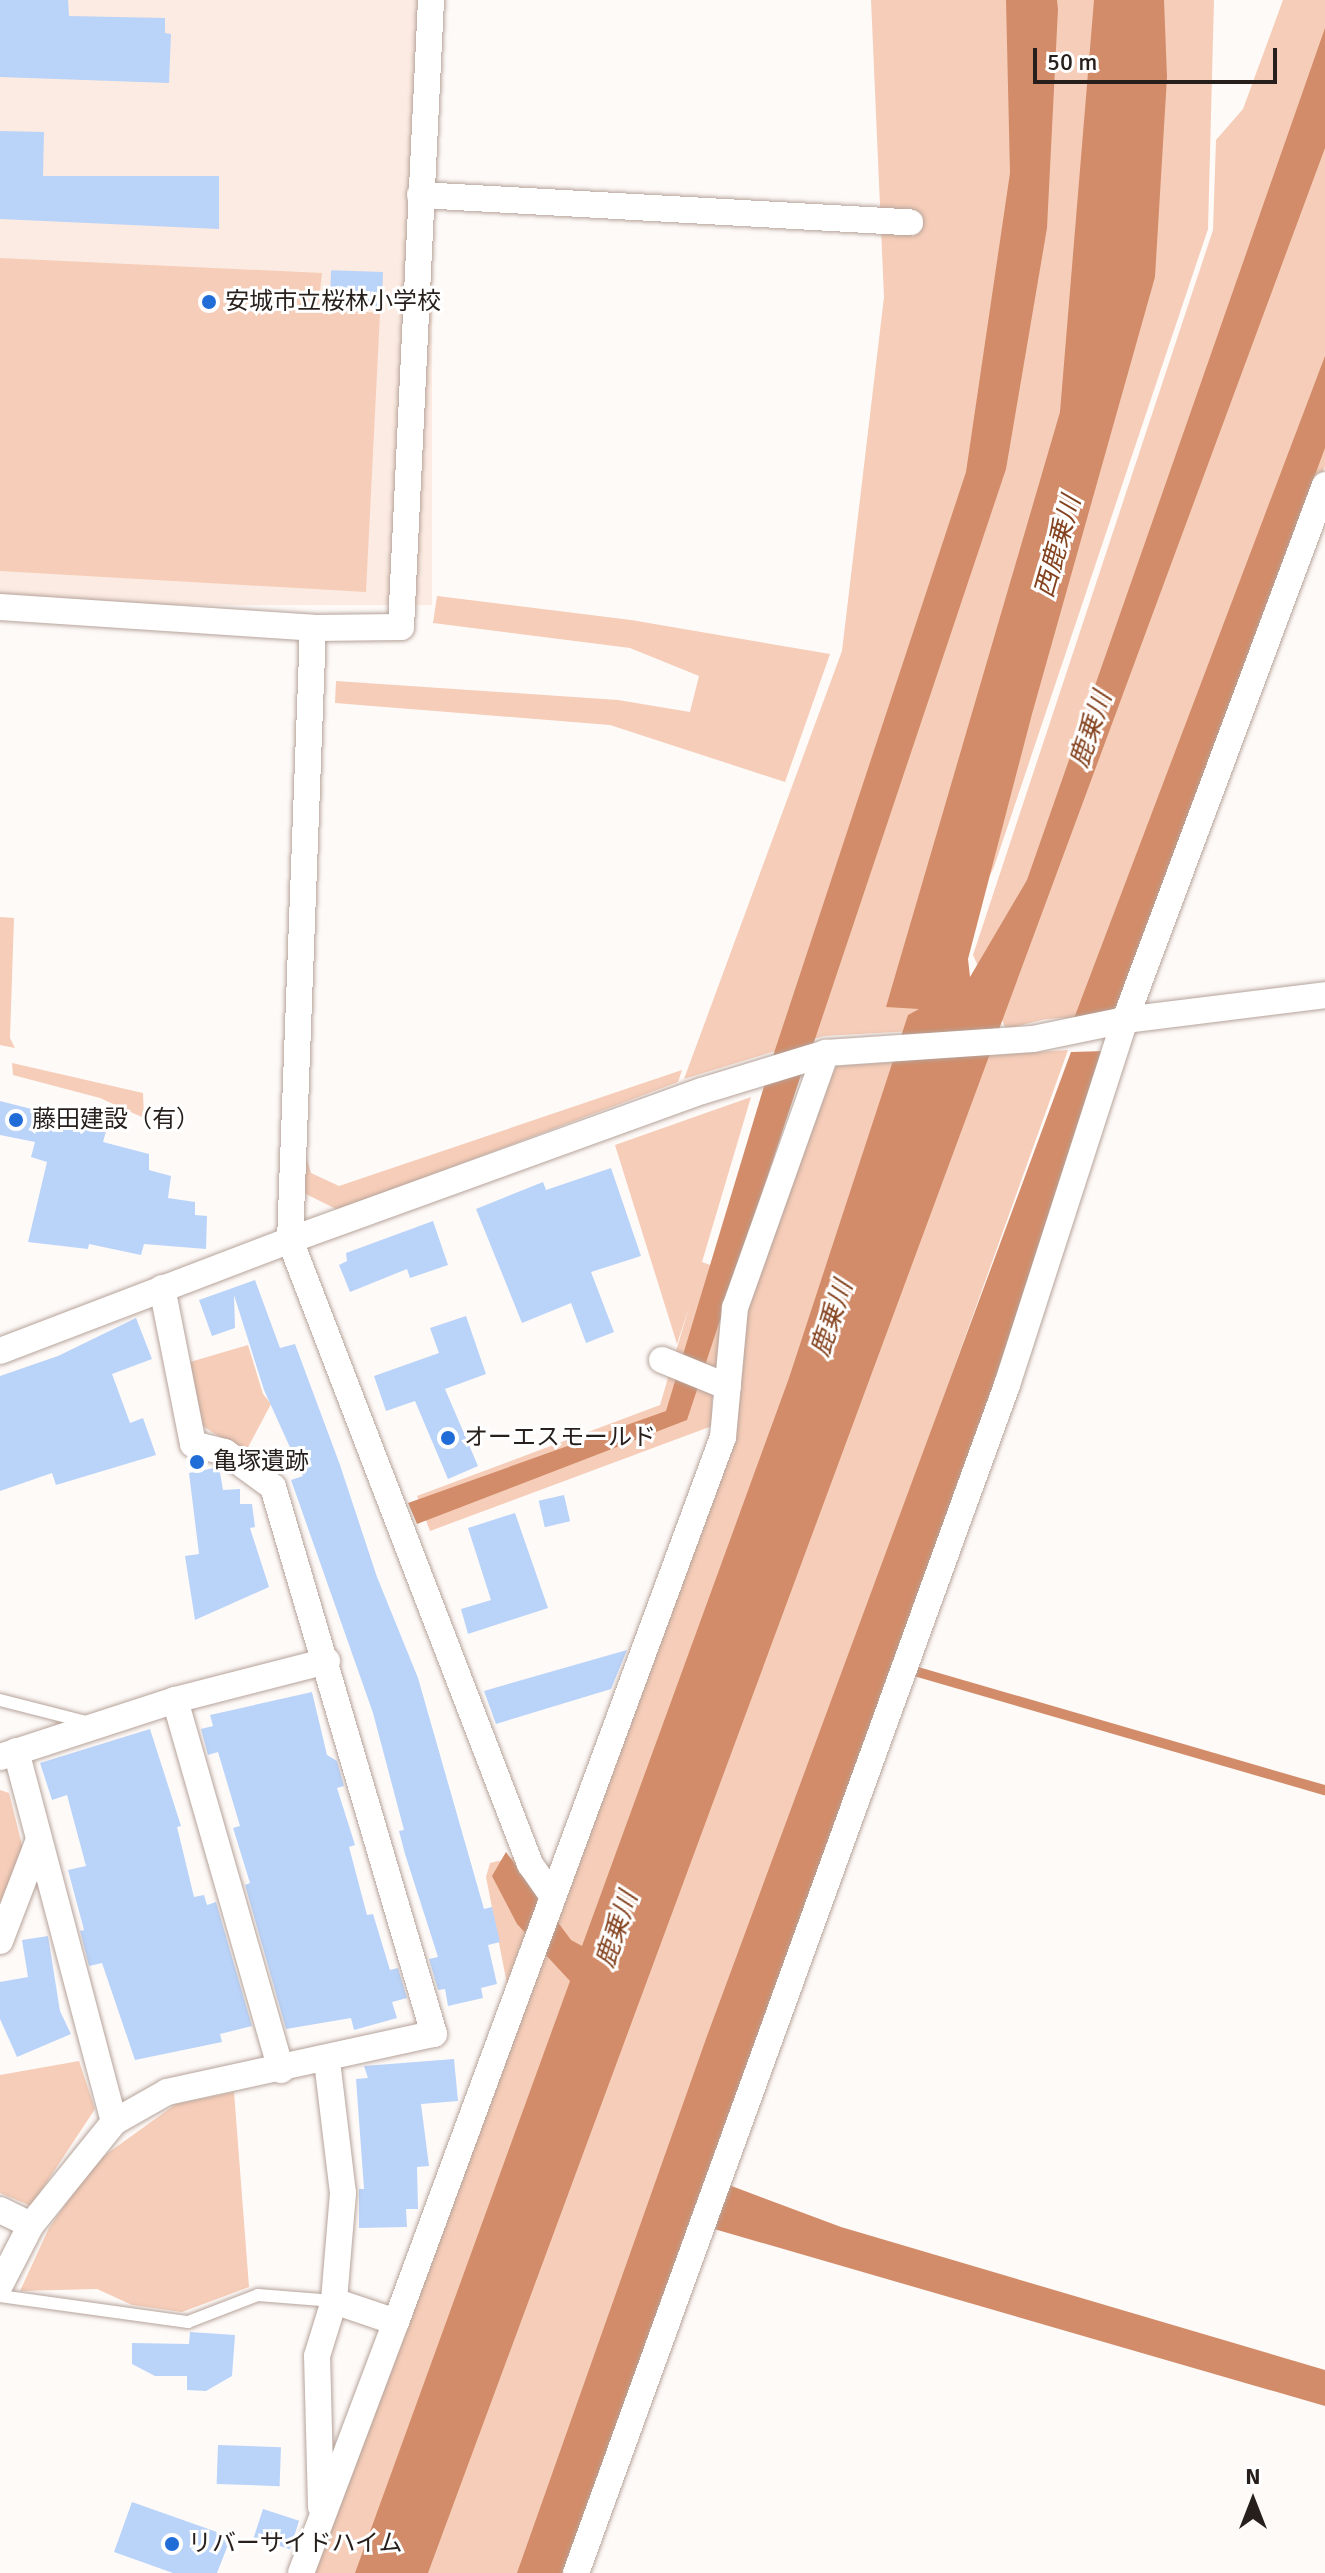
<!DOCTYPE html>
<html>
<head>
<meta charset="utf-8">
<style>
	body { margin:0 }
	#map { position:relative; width:1325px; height:2573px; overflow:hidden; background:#fefaf8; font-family:Signika,"Noto Sans JP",sans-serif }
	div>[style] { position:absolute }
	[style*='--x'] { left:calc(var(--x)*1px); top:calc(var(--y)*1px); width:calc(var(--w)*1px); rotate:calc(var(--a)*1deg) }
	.built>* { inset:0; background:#fcebe2; transform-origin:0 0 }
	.green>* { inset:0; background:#f6cdb8 }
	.water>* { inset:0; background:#d28c69 }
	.stream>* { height:10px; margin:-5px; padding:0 5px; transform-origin:5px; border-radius:5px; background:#d28c69 }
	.building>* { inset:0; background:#bad3f9; transform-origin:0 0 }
	.roads { filter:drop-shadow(0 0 2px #b6a39a) drop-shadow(0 0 2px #b6a39a) }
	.service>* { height:12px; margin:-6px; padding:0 6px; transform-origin:6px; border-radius:6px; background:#fff }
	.minor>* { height:26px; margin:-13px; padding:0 13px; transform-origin:13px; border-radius:13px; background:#fff }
	.dots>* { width:22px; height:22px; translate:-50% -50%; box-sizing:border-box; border:4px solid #fff; border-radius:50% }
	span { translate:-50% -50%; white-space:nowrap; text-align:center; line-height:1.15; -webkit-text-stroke:6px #fff; paint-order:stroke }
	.poi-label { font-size:24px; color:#271f1c }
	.left { translate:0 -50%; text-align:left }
	.water-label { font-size:26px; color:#84421e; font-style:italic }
	.north { position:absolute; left:1213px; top:2461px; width:80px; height:80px; -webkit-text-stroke:6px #fff; paint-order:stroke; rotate:0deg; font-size:22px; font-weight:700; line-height:32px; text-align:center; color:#271f1c }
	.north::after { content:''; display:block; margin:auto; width:28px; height:36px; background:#271f1c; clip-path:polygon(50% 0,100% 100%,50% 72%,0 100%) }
	.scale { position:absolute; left:1033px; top:48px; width:244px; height:36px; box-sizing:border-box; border:4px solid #271f1c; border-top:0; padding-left:10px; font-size:24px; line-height:28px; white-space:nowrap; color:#271f1c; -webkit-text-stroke:6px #fff; paint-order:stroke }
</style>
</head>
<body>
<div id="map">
	<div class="built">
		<i style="left:0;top:0;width:432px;height:605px"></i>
	</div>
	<div class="green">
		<i style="clip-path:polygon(871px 0,1214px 0,1208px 229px,994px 867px,912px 1031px,824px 1036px,684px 1079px,842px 651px,884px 297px)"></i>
		<i style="clip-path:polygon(1283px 0,1325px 0,1325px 466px,1123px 1015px,1046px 1019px,1006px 1029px,973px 955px,1213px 230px,1216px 140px,1243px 109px)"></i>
		<i style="clip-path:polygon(0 258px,322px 273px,318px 309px,380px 313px,366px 592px,0 571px)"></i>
		<i style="clip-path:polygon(437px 596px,631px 620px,830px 654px,785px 782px,610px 725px,335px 703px,336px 681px,618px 700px,690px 712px,699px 676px,630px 648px,433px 623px)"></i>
		<i style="clip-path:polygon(0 917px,14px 918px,10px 1038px,15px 1048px,0 1045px)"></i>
		<i style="clip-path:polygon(1068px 1050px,750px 1937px,530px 2573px,313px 2573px,735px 1431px,742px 1325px,833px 1073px,837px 1066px)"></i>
		<i style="clip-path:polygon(12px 1063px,143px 1093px,144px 1118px,100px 1098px,13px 1075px)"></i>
		<i style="clip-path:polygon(682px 1070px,678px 1082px,338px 1210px,300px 1191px,303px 1146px,311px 1173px,339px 1186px)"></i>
		<i style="clip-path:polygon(751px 1097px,702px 1262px,737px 1275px,712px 1400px,712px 1426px,430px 1531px,417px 1496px,660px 1405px,690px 1304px,677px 1344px,615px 1145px)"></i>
		<i style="clip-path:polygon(248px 1345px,263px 1394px,271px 1404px,245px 1453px,201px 1425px,190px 1362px)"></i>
		<i style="clip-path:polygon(0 1790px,9px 1793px,23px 1849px,0 1913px)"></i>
		<i style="clip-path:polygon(515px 1857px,532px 1933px,520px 1947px,507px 1984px,486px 1877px,490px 1863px)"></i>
		<i style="clip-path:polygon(79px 2061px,95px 2109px,31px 2206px,0 2193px,0 2075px)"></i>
		<i style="clip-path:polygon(234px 2092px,249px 2287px,182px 2312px,132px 2305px,97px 2289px,20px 2291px,49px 2228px,94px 2163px,176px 2104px)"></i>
	</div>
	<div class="water">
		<i style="clip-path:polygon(1006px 0,1057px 0,1058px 9px,1047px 228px,1006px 469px,813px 1045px,773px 1056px,966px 472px,1010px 173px)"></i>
		<i style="clip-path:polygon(1094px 0,1164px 0,1167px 77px,1155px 277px,1032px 714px,968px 959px,970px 977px,1027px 880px,1325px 28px,1325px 148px,428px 2573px,355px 2573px,570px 1981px,517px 1924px,492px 1876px,506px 1852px,571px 1940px,582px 1946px,789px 1378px,908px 1015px,919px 1009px,886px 1007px,1060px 412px)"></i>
		<i style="clip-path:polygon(1325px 356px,1325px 448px,1115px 1016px,1073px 1021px)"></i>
		<i style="clip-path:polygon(1105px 1051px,942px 1541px,713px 2179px,841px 2227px,1325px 2370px,1325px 2406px,697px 2224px,572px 2573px,517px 2573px,707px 2036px,1071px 1052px)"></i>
		<i style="clip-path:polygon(802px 1072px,687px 1420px,417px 1524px,408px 1503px,666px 1411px,765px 1083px)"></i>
	</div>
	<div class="stream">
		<i style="--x:904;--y:1668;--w:438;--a:16.2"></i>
	</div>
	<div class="building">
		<i style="clip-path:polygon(0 0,68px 0,69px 16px,165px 18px,165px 33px,171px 34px,169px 83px,0 77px)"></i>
		<i style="clip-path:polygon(0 131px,44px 132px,43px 176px,219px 176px,219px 229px,0 219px)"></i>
		<i style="left:383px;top:272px;width:35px;height:52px;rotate:92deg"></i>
		<i style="clip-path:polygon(0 1101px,107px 1128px,103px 1142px,149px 1154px,149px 1170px,171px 1176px,168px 1198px,195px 1202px,195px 1215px,207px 1216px,206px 1249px,144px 1244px,141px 1255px,89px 1244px,88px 1249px,28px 1242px,47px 1162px,31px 1157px,35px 1142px,0 1135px)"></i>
		<i style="clip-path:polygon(611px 1168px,641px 1256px,591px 1272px,614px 1332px,586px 1343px,571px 1303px,522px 1323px,476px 1209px,543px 1182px,546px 1190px)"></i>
		<i style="clip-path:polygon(433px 1221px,448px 1265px,410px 1278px,407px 1269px,350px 1292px,339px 1265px,347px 1261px,346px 1253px)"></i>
		<i style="clip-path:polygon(255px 1280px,280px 1348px,295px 1344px,340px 1465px,377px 1577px,418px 1678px,484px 1909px,492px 1907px,500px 1942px,488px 1945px,497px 1984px,481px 1988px,483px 1998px,448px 2006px,445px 1989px,438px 1990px,429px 1959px,438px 1957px,405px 1854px,399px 1831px,404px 1830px,373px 1713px,291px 1480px,303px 1476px,264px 1390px,234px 1295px,235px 1328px,212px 1336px,199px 1300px)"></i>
		<i style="clip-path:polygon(466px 1316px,486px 1374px,445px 1389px,478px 1466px,448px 1479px,415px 1401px,386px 1411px,374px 1376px,439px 1353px,430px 1328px)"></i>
		<i style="clip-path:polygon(136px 1318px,152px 1359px,112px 1374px,130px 1423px,143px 1418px,156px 1455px,56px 1485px,52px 1473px,0 1491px,0 1376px,58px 1356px)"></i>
		<i style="clip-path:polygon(219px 1467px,223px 1490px,240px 1489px,240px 1504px,252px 1504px,255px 1527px,250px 1528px,269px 1587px,195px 1620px,185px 1556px,199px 1554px,189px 1473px)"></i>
		<i style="left:564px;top:1495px;width:27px;height:26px;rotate:77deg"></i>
		<i style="clip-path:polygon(515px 1513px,548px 1608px,468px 1634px,461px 1609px,491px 1600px,468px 1528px)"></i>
		<i style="clip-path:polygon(627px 1650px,611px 1689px,496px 1724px,484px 1691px)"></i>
		<i style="clip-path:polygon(312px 1692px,327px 1755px,337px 1761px,344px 1786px,337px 1788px,355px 1845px,349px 1847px,367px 1915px,373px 1914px,390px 1970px,398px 1968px,407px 1998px,392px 2002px,397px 2018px,354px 2030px,351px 2018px,286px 2029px,245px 1885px,250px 1883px,233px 1828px,240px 1826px,218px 1752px,208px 1755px,201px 1729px,213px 1726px,210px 1715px)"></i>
		<i style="clip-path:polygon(150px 1729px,181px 1826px,177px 1827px,194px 1897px,204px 1895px,207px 1905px,216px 1902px,252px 2026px,220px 2034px,222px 2042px,135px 2060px,102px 1963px,89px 1966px,80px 1931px,84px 1930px,68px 1870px,86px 1866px,67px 1795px,52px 1800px,40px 1763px)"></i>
		<i style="clip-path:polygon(48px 1936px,60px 2011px,71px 2034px,17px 2057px,0 2019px,0 1982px,28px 1977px,22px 1940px)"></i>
		<i style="clip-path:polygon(454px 2059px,458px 2101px,421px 2104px,429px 2166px,417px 2167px,418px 2209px,406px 2209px,407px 2227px,359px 2228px,359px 2189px,364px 2189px,356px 2079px,368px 2078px,364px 2066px)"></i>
		<i style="clip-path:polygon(190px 2332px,235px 2335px,232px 2376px,206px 2391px,187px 2390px,187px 2376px,155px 2376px,132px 2364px,132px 2343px,189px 2344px)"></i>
		<i style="left:218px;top:2445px;width:63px;height:39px;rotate:2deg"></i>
		<i style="clip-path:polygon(132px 2502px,231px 2537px,217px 2573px,173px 2573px,114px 2552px)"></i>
		<i style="left:263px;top:2509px;width:38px;height:30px;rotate:18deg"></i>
	</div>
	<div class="roads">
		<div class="service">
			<i style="--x:0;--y:1700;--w:93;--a:14.3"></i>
			<i style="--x:0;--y:2296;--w:190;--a:7.9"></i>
			<i style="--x:188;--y:2322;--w:75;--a:-21.1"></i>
			<i style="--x:258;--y:2295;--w:76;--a:4.5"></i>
		</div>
		<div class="minor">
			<i style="--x:420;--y:195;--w:491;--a:3.2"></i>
			<i style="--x:0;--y:607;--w:314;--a:3.8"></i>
			<i style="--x:313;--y:628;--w:88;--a:-0.7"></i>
			<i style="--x:401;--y:627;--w:628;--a:-87.26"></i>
			<i style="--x:313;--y:628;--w:612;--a:92.15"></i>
			<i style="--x:290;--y:1240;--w:669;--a:68.96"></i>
			<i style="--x:530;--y:1864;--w:39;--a:55"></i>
			<i style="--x:0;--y:1351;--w:311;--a:-20.9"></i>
			<i style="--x:290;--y:1240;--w:438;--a:-19.9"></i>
			<i style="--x:702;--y:1091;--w:130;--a:-17"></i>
			<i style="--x:826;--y:1053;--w:207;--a:-3.9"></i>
			<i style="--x:1033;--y:1039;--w:94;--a:-11.7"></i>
			<i style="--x:1125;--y:1020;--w:202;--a:-7.1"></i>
			<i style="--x:662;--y:1360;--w:71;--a:22.2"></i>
			<i style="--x:175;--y:1700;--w:385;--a:74"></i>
			<i style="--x:16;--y:1751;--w:384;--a:75.2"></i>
			<i style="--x:0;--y:1757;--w:184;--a:-18"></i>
			<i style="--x:175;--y:1700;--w:157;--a:-14.4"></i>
			<i style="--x:0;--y:1941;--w:106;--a:-69"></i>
			<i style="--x:327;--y:2061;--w:133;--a:83.1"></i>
			<i style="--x:343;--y:2193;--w:108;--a:94.8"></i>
			<i style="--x:334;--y:2301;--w:65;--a:18.7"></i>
			<i style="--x:396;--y:2322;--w:943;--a:-69.72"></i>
			<i style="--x:723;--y:1437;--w:130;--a:-84.7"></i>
			<i style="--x:735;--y:1308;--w:271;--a:-70.4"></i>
			<i style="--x:0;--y:2210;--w:34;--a:26"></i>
			<i style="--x:31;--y:2225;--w:132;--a:-51.1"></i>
			<i style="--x:114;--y:2122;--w:61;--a:-29.5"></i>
			<i style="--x:167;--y:2092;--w:273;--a:-12.3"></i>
			<i style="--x:434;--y:2034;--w:570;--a:-106.4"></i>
			<i style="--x:273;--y:1487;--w:59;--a:-143.9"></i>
			<i style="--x:225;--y:1452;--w:33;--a:-166"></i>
			<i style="--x:193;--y:1444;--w:159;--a:-101.2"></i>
			<i style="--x:0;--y:2285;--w:68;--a:-62.7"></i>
			<i style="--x:321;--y:2507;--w:151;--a:-91.5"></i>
			<i style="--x:317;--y:2356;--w:58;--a:-72.8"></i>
			<i style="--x:301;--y:2573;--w:268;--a:-69.3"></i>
			<i style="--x:576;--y:2573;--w:1264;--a:-70.06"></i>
			<i style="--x:1007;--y:1385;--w:384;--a:-72.1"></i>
			<i style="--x:1125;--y:1020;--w:571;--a:-69.5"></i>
		</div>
	</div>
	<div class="dots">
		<i style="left:209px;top:302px;background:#206dd7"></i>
		<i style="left:16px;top:1120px;background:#206dd7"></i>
		<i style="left:448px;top:1438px;background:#206dd7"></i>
		<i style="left:197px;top:1462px;background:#206dd7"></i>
		<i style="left:172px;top:2544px;background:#206dd7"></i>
	</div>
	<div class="poi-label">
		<span class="left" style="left:225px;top:302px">安城市立桜林小学校</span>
		<span class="left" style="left:32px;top:1120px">藤田建設（有）</span>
		<span class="left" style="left:464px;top:1438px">オーエスモールド</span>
		<span class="left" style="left:213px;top:1462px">亀塚遺跡</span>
		<span class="left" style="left:188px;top:2544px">リバーサイドハイム</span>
	</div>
	<div class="water-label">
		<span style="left:1059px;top:547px;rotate:-74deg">西鹿乗川</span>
		<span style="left:1092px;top:730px;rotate:-71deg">鹿乗川</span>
		<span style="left:833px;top:1319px;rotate:-71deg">鹿乗川</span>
		<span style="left:618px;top:1930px;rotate:-71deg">鹿乗川</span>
	</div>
	<div class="north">N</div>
	<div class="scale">50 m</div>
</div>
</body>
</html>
